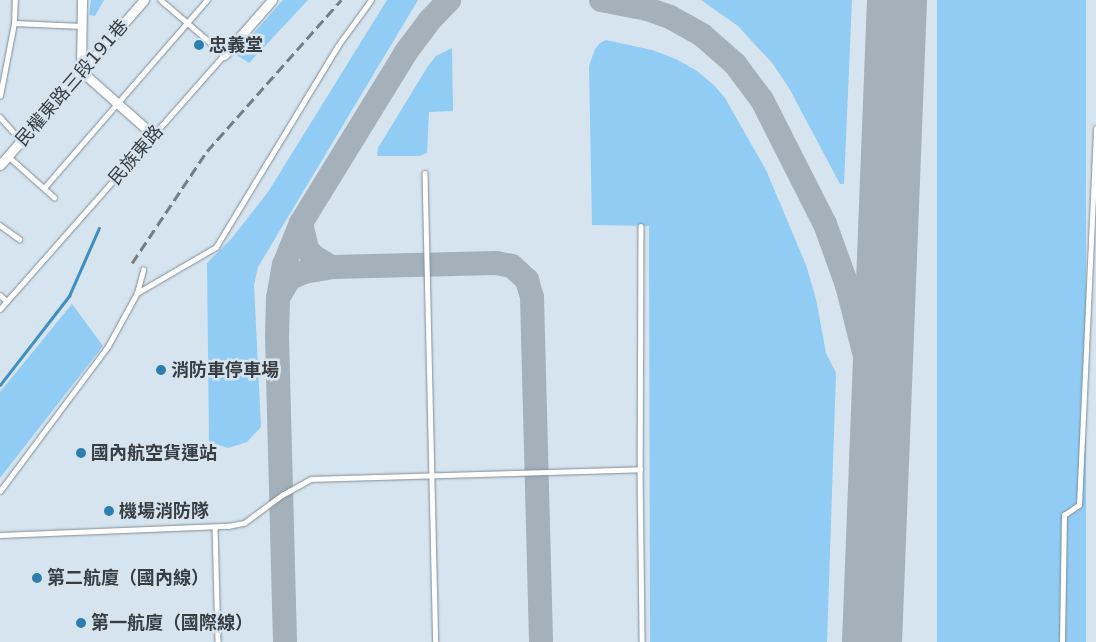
<!DOCTYPE html>
<html>
<head>
<meta charset="utf-8">
<style>
	body { margin:0 }
	#map { position:relative; width:1096px; height:642px; overflow:hidden; background:#d5e4ef; font-family:"DejaVu Sans","Noto Sans TC",sans-serif }
	div>[style] { position:absolute }
	[style*='--x'] { left:calc(var(--x)*1px); top:calc(var(--y)*1px); width:calc(var(--w)*1px); rotate:calc(var(--a)*1deg) }
	.green>* { inset:0; background:#91ccf5; transform-origin:0 0 }
	.stream>* { height:2.5px; margin:-1.25px; padding:0 1.25px; transform-origin:1.25px; border-radius:1.25px; background:#3f8fc2 }
	.taxiway>* { height:24px; margin:-12px; padding:0 12px; transform-origin:12px; border-radius:12px; background:#a4b0ba }
	.runway>* { height:60px; margin:-30px; padding:0 30px; transform-origin:30px; border-radius:30px; background:#a4b0ba }
	.roads { filter:drop-shadow(0 0 1px #7e8b95) drop-shadow(0 0 1px #7e8b95) }
	.lane>* { height:4.5px; margin:-2.25px; padding:0 2.25px; transform-origin:2.25px; border-radius:2.25px; background:#fff }
	.street>* { height:9px; margin:-4.5px; padding:0 4.5px; transform-origin:4.5px; border-radius:4.5px; background:#fff }
	.rail>* { height:2.5px; margin-top:-1.25px; transform-origin:0; background:repeating-linear-gradient(90deg,#747d84 0 10px,transparent 0 15px) }
	.dots>* { width:14px; height:14px; translate:-50% -50%; box-sizing:border-box; border:2px solid #d5e4ef; border-radius:50% }
	span { translate:-50% -50%; white-space:nowrap; text-align:center; line-height:1.15; -webkit-text-stroke:5px #d5e4ef; paint-order:stroke }
	.poi-label { font-size:18px; color:#383d42; font-weight:700 }
	.left { translate:0 -50%; text-align:left }
	.street-label { font-size:18px; color:#383d42 }
</style>
</head>
<body>
<div id="map">
	<div class="green">
		<i style="clip-path:polygon(91px 0,104px 0,95px 16px,89px 15px)"></i>
		<i style="clip-path:polygon(283px 0,308px 0,249px 63px,235px 54px)"></i>
		<i style="clip-path:polygon(387px 0,418px 0,258px 267px,254px 285px,261px 427px,247px 442px,228px 448px,209px 442px,207px 263px,232px 238px,268px 192px)"></i>
		<i style="clip-path:polygon(701px 0,852px 0,844px 184px,840px 184px,789px 88px,773px 64px,738px 26px)"></i>
		<i style="left:937px;top:0;width:149px;height:643px"></i>
		<i style="clip-path:polygon(606px 40px,652px 50px,676px 59px,697px 71px,714px 85px,725px 98px,766px 170px,806px 265px,816px 299px,826px 353px,836px 373px,827px 642px,650px 642px,649px 226px,592px 225px,589px 66px,595px 49px,600px 43px)"></i>
		<i style="clip-path:polygon(452px 48px,453px 111px,429px 112px,427px 153px,419px 156px,377px 156px,378px 148px,428px 66px,436px 56px)"></i>
		<i style="clip-path:polygon(72px 304px,103px 346px,0 478px,0 392px)"></i>
	</div>
	<div class="stream">
		<i style="--x:0;--y:385;--w:113;--a:-52.2"></i>
		<i style="--x:69;--y:296;--w:74;--a:-66.2"></i>
	</div>
	<div class="taxiway">
		<i style="--x:601;--y:0;--w:47;--a:11.1"></i>
		<i style="--x:647;--y:9;--w:24;--a:19"></i>
		<i style="--x:670;--y:17;--w:37;--a:29"></i>
		<i style="--x:702;--y:35;--w:44;--a:41.3"></i>
		<i style="--x:735;--y:64;--w:45;--a:53.1"></i>
		<i style="--x:762;--y:100;--w:139;--a:63.1"></i>
		<i style="--x:825;--y:224;--w:65;--a:70.2"></i>
		<i style="--x:847;--y:285;--w:77;--a:75.8"></i>
		<i style="--x:866;--y:360;--w:29;--a:82"></i>
		<i style="--x:870;--y:389;--w:108;--a:85.8"></i>
		<i style="--x:878;--y:497;--w:145;--a:93.6"></i>
		<i style="--x:301;--y:223;--w:27;--a:77"></i>
		<i style="--x:307;--y:249;--w:9;--a:49"></i>
		<i style="--x:313;--y:256;--w:21;--a:31"></i>
		<i style="--x:279;--y:296;--w:21;--a:-59"></i>
		<i style="--x:290;--y:278;--w:15;--a:-23"></i>
		<i style="--x:304;--y:272;--w:27;--a:-10"></i>
		<i style="--x:331;--y:267;--w:165;--a:-1.4"></i>
		<i style="--x:496;--y:263;--w:16;--a:11"></i>
		<i style="--x:512;--y:266;--w:21;--a:43"></i>
		<i style="--x:527;--y:280;--w:18;--a:74"></i>
		<i style="--x:532;--y:297;--w:345;--a:88.5"></i>
		<i style="--x:285;--y:642;--w:304;--a:-91.5"></i>
		<i style="--x:277;--y:338;--w:40;--a:-88.6"></i>
		<i style="--x:278;--y:298;--w:34;--a:-80"></i>
		<i style="--x:284;--y:265;--w:45;--a:-68"></i>
		<i style="--x:301;--y:223;--w:201;--a:-58.4"></i>
		<i style="--x:406;--y:52;--w:39;--a:-53"></i>
		<i style="--x:429;--y:21;--w:29;--a:-46"></i>
	</div>
	<div class="runway">
		<i style="--x:872;--y:642;--w:642;--a:-87.77"></i>
	</div>
	<div class="roads">
		<div class="lane">
			<i style="--x:14;--y:23;--w:68;--a:2.5"></i>
			<i style="--x:0;--y:96;--w:74;--a:-79.1"></i>
			<i style="--x:14;--y:23;--w:23;--a:-88"></i>
			<i style="--x:0;--y:117;--w:31;--a:48"></i>
			<i style="--x:8;--y:156;--w:62;--a:41.7"></i>
			<i style="--x:425;--y:173;--w:469;--a:88.7"></i>
			<i style="--x:44;--y:188;--w:249;--a:-49.1"></i>
			<i style="--x:0;--y:225;--w:24;--a:36"></i>
			<i style="--x:641;--y:226;--w:243;--a:90.2"></i>
			<i style="--x:640;--y:469;--w:173;--a:89.3"></i>
			<i style="--x:137;--y:293;--w:24;--a:-75"></i>
			<i style="--x:0;--y:295;--w:9;--a:41"></i>
			<i style="--x:0;--y:309;--w:339;--a:-48.6"></i>
			<i style="--x:224;--y:55;--w:84;--a:-139.3"></i>
			<i style="--x:0;--y:491;--w:181;--a:-53.3"></i>
			<i style="--x:108;--y:346;--w:60;--a:-61.3"></i>
			<i style="--x:137;--y:293;--w:91;--a:-30.2"></i>
			<i style="--x:216;--y:247;--w:234;--a:-58.8"></i>
			<i style="--x:337;--y:47;--w:58;--a:-54.1"></i>
			<i style="--x:215;--y:527;--w:115;--a:88.5"></i>
			<i style="--x:0;--y:535;--w:228;--a:-2.3"></i>
			<i style="--x:228;--y:526;--w:16;--a:-11"></i>
			<i style="--x:244;--y:523;--w:47;--a:-36.4"></i>
			<i style="--x:282;--y:495;--w:33;--a:-29"></i>
			<i style="--x:311;--y:479;--w:329;--a:-1.7"></i>
			<i style="--x:1062;--y:642;--w:127;--a:-89.1"></i>
			<i style="--x:1064;--y:515;--w:18;--a:-34"></i>
			<i style="--x:1079;--y:505;--w:377;--a:-87.4"></i>
		</div>
		<div class="street">
			<i style="--x:82;--y:0;--w:71;--a:90.8"></i>
			<i style="--x:81;--y:71;--w:96;--a:41.6"></i>
			<i style="--x:224;--y:55;--w:73;--a:-48.9"></i>
			<i style="--x:0;--y:165;--w:219;--a:-48.9"></i>
		</div>
	</div>
	<div class="rail">
		<i style="--x:132;--y:263;--w:135;--a:-56.2"></i>
		<i style="--x:207;--y:151;--w:202;--a:-48.4"></i>
	</div>
	<div class="dots">
		<i style="left:199px;top:45px;background:#2d7dae"></i>
		<i style="left:161px;top:370px;background:#2d7dae"></i>
		<i style="left:81px;top:453px;background:#2d7dae"></i>
		<i style="left:109px;top:511px;background:#2d7dae"></i>
		<i style="left:37px;top:578px;background:#2d7dae"></i>
		<i style="left:81px;top:623px;background:#2d7dae"></i>
	</div>
	<div class="poi-label">
		<span class="left" style="left:209px;top:45px">忠義堂</span>
		<span class="left" style="left:171px;top:370px">消防車停車場</span>
		<span class="left" style="left:91px;top:453px">國內航空貨運站</span>
		<span class="left" style="left:119px;top:511px">機場消防隊</span>
		<span class="left" style="left:47px;top:578px">第二航廈（國內線）</span>
		<span class="left" style="left:91px;top:623px">第一航廈（國際線）</span>
	</div>
	<div class="street-label">
		<span style="left:72px;top:83px;rotate:-49deg">民權東路三段191巷</span>
		<span style="left:136px;top:155px;rotate:-49deg">民族東路</span>
	</div>
</div>
</body>
</html>
